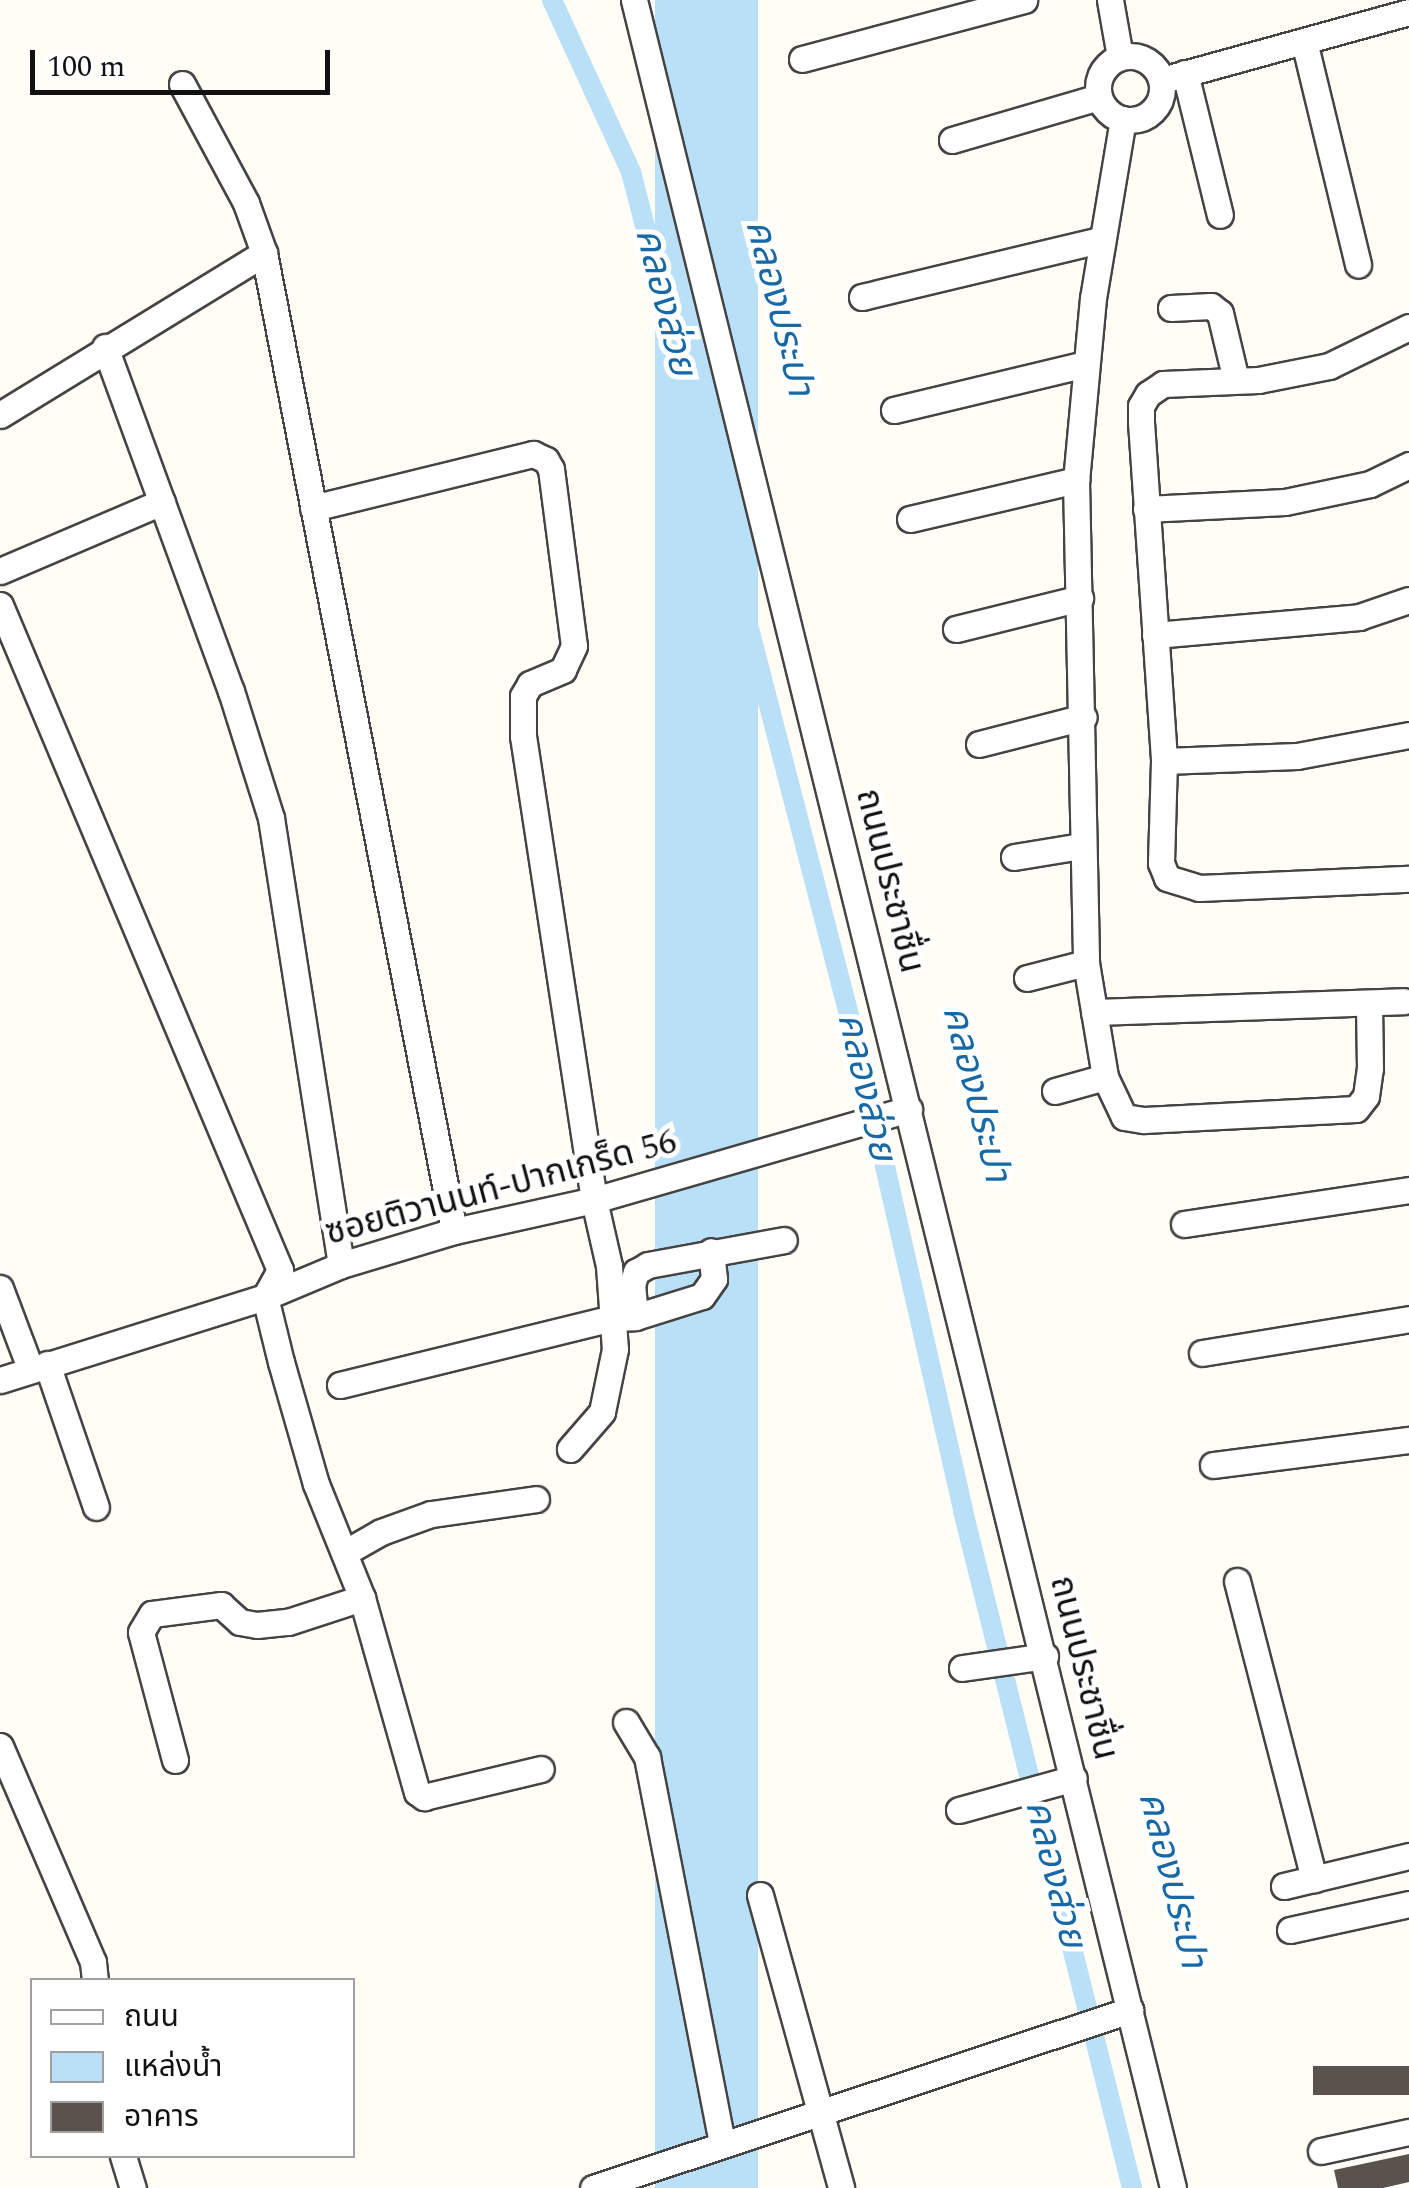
<!DOCTYPE html>
<meta charset="utf-8">
<style>
body{margin:0}
#map{position:relative;width:1409px;height:2188px;overflow:hidden;background:#fffdf5;font-family:Spectral,"Noto Sans Thai",serif}
div>[style]{position:absolute}
[style*='--x']{left:calc(var(--x)*1px);top:calc(var(--y)*1px);width:calc(var(--w)*1px);rotate:calc(var(--a)*1deg)}
.water>*{inset:0;background:#b9e0f7;transform-origin:0 0}
.canal>*{height:20px;margin:-10px;padding:0 10px;transform-origin:10px;border-radius:10px;background:#b9e0f7}
.building>*{inset:0;background:#5a524d;transform-origin:0 0}
.roads{filter:drop-shadow(2px 0 #444) drop-shadow(-2px 0 #444) drop-shadow(0 2px #444) drop-shadow(0 -2px #444)}
.minor>*{height:25px;margin:-12.5px;padding:0 12.5px;transform-origin:12.5px;border-radius:12.5px;background:#fff}
.minor>.ring{margin:-12.5px;padding:0;box-sizing:content-box;background:none;border:25px solid #fff;border-radius:50%}
span{translate:-50% -50%;white-space:nowrap;text-align:center;line-height:1.15;-webkit-text-stroke:10px #fff;paint-order:stroke}
.street-label{font-size:35px;color:#111}
.water-label{font-size:38px;color:#1768a6;font-style:italic}
.legend{position:absolute;left:30px;top:1978px;width:325px;height:180px;box-sizing:border-box;background:#fff;border:2px solid #a0a0a0;margin:0;padding:12px 18px;list-style:none;font-size:30px;color:#111}
.legend li{display:flex;align-items:center;gap:20px;height:50px}
.legend b{width:50px;border:2px solid #a0a0a0}
.scale{position:absolute;left:30px;top:50px;width:300px;height:45px;box-sizing:border-box;border:5px solid #111;border-top:0;padding-left:12px;font-size:30px;line-height:35px;white-space:nowrap;color:#111;-webkit-text-stroke:8px #fff;paint-order:stroke}
</style>
<div id="map">
<div class="water">
<div style="left:655px;top:0;width:103px;height:2255px"></div>
</div>
<div class="canal">
<div style="--x:552;--y:0;--w:189;--a:65.3"></div>
<div style="--x:631;--y:172;--w:922;--a:75.5"></div>
<div style="--x:862;--y:1065;--w:457;--a:77.2"></div>
<div style="--x:963;--y:1511;--w:698;--a:75.98"></div>
</div>
<div class="building">
<div style="left:1409px;top:2066px;width:29px;height:96px;rotate:90deg"></div>
<div style="clip-path:polygon(1409px 2154px,1409px 2182px,1383px 2188px,1338px 2188px,1334px 2170px)"></div>
</div>
<div class="roads">
<div class="minor">
<div style="--x:634;--y:0;--w:2253;--a:76.16"></div>
<div style="--x:1110;--y:0;--w:58;--a:80"></div>
<div style="--x:1304;--y:41;--w:230;--a:76.4"></div>
<div class="ring" style="left:1098px;top:56px;width:39px;height:39px"></div>
<div style="--x:802;--y:59;--w:230;--a:-14.9"></div>
<div style="--x:1185;--y:73;--w:146;--a:76.2"></div>
<div style="--x:1162;--y:80;--w:256;--a:-15.4"></div>
<div style="--x:182;--y:84;--w:135;--a:61.7"></div>
<div style="--x:246;--y:203;--w:53;--a:70.2"></div>
<div style="--x:264;--y:253;--w:996;--a:79.01"></div>
<div style="--x:1123;--y:119;--w:181;--a:99.5"></div>
<div style="--x:1093;--y:298;--w:183;--a:95.3"></div>
<div style="--x:1076;--y:480;--w:483;--a:88.8"></div>
<div style="--x:1086;--y:963;--w:116;--a:80.5"></div>
<div style="--x:1105;--y:1077;--w:44;--a:64.6"></div>
<div style="--x:1124;--y:1117;--w:20;--a:9"></div>
<div style="--x:1144;--y:1120;--w:212;--a:-3"></div>
<div style="--x:1356;--y:1109;--w:16;--a:-52"></div>
<div style="--x:1366;--y:1096;--w:28;--a:-82"></div>
<div style="--x:1370;--y:1068;--w:64;--a:-90.9"></div>
<div style="--x:952;--y:140;--w:153;--a:-16.3"></div>
<div style="--x:862;--y:297;--w:245;--a:-13.5"></div>
<div style="--x:1171;--y:308;--w:40;--a:-2.9"></div>
<div style="--x:1211;--y:306;--w:11;--a:38"></div>
<div style="--x:1220;--y:313;--w:69;--a:76.6"></div>
<div style="--x:1409;--y:327;--w:89;--a:154"></div>
<div style="--x:1329;--y:366;--w:72;--a:168.8"></div>
<div style="--x:1258;--y:380;--w:95;--a:177.6"></div>
<div style="--x:1163;--y:384;--w:18;--a:146"></div>
<div style="--x:1148;--y:394;--w:14;--a:120"></div>
<div style="--x:1141;--y:406;--w:16;--a:90"></div>
<div style="--x:1141;--y:422;--w:340;--a:86.1"></div>
<div style="--x:1164;--y:761;--w:102;--a:91.7"></div>
<div style="--x:1161;--y:863;--w:16;--a:68"></div>
<div style="--x:1167;--y:878;--w:34;--a:17"></div>
<div style="--x:1199;--y:888;--w:210;--a:-2.5"></div>
<div style="--x:105;--y:347;--w:366;--a:69.9"></div>
<div style="--x:231;--y:691;--w:133;--a:72.5"></div>
<div style="--x:271;--y:818;--w:452;--a:81.1"></div>
<div style="--x:894;--y:410;--w:197;--a:-13.5"></div>
<div style="--x:0;--y:415;--w:310;--a:-31.5"></div>
<div style="--x:313;--y:508;--w:227;--a:-13.8"></div>
<div style="--x:533;--y:454;--w:14;--a:25"></div>
<div style="--x:546;--y:460;--w:10;--a:61"></div>
<div style="--x:551;--y:469;--w:178;--a:82.6"></div>
<div style="--x:574;--y:646;--w:26;--a:115"></div>
<div style="--x:563;--y:670;--w:36;--a:157"></div>
<div style="--x:530;--y:684;--w:14;--a:120"></div>
<div style="--x:523;--y:696;--w:40;--a:90"></div>
<div style="--x:523;--y:736;--w:469;--a:81.3"></div>
<div style="--x:594;--y:1200;--w:68;--a:77.2"></div>
<div style="--x:609;--y:1266;--w:83;--a:85.9"></div>
<div style="--x:615;--y:1349;--w:64;--a:101.7"></div>
<div style="--x:602;--y:1412;--w:49;--a:130.9"></div>
<div style="--x:1146;--y:509;--w:139;--a:-2.9"></div>
<div style="--x:1285;--y:502;--w:87;--a:-12"></div>
<div style="--x:1370;--y:484;--w:43;--a:-26"></div>
<div style="--x:910;--y:519;--w:171;--a:-13.2"></div>
<div style="--x:0;--y:571;--w:176;--a:-23.1"></div>
<div style="--x:0;--y:605;--w:722;--a:67.17"></div>
<div style="--x:280;--y:1270;--w:31;--a:119"></div>
<div style="--x:265;--y:1297;--w:67;--a:76.2"></div>
<div style="--x:281;--y:1362;--w:127;--a:74"></div>
<div style="--x:316;--y:1484;--w:123;--a:68"></div>
<div style="--x:362;--y:1598;--w:202;--a:74.2"></div>
<div style="--x:417;--y:1792;--w:9;--a:36"></div>
<div style="--x:424;--y:1797;--w:120;--a:-13.5"></div>
<div style="--x:956;--y:629;--w:128;--a:-14"></div>
<div style="--x:1155;--y:635;--w:205;--a:-5"></div>
<div style="--x:1359;--y:617;--w:53;--a:-18.8"></div>
<div style="--x:979;--y:744;--w:108;--a:-14.4"></div>
<div style="--x:1164;--y:761;--w:133;--a:-2.2"></div>
<div style="--x:1297;--y:756;--w:114;--a:-10.6"></div>
<div style="--x:1014;--y:857;--w:68;--a:-9.3"></div>
<div style="--x:1027;--y:978;--w:61;--a:-14.3"></div>
<div style="--x:1094;--y:1012;--w:310;--a:-2"></div>
<div style="--x:1055;--y:1091;--w:52;--a:-15.6"></div>
<div style="--x:1184;--y:1224;--w:228;--a:-8.6"></div>
<div style="--x:0;--y:1288;--w:85;--a:69.4"></div>
<div style="--x:635;--y:1317;--w:32;--a:-95"></div>
<div style="--x:632;--y:1285;--w:14;--a:-73"></div>
<div style="--x:636;--y:1272;--w:14;--a:-30"></div>
<div style="--x:648;--y:1265;--w:138;--a:-10.4"></div>
<div style="--x:1202;--y:1353;--w:210;--a:-9.3"></div>
<div style="--x:47;--y:1364;--w:151;--a:71.1"></div>
<div style="--x:0;--y:1380;--w:278;--a:-17.4"></div>
<div style="--x:265;--y:1297;--w:82;--a:-22.8"></div>
<div style="--x:341;--y:1265;--w:118;--a:-16.7"></div>
<div style="--x:454;--y:1231;--w:143;--a:-12.5"></div>
<div style="--x:594;--y:1200;--w:328;--a:-16.1"></div>
<div style="--x:340;--y:1385;--w:280;--a:-13.8"></div>
<div style="--x:612;--y:1318;--w:23;--a:-2"></div>
<div style="--x:635;--y:1317;--w:70;--a:-17.4"></div>
<div style="--x:702;--y:1296;--w:21;--a:-55"></div>
<div style="--x:714;--y:1279;--w:28;--a:-96"></div>
<div style="--x:1213;--y:1465;--w:198;--a:-7.3"></div>
<div style="--x:346;--y:1552;--w:40;--a:-29.7"></div>
<div style="--x:381;--y:1532;--w:53;--a:-19.8"></div>
<div style="--x:431;--y:1514;--w:106;--a:-8.1"></div>
<div style="--x:1237;--y:1581;--w:308;--a:75.5"></div>
<div style="--x:962;--y:1668;--w:84;--a:-8.2"></div>
<div style="--x:626;--y:1722;--w:41;--a:59"></div>
<div style="--x:647;--y:1757;--w:394;--a:79"></div>
<div style="--x:0;--y:1746;--w:235;--a:66.7"></div>
<div style="--x:93;--y:1962;--w:18;--a:84"></div>
<div style="--x:175;--y:1760;--w:132;--a:-104.9"></div>
<div style="--x:141;--y:1632;--w:21;--a:-59"></div>
<div style="--x:152;--y:1614;--w:70;--a:-7.4"></div>
<div style="--x:221;--y:1605;--w:25;--a:42"></div>
<div style="--x:240;--y:1622;--w:17;--a:10"></div>
<div style="--x:257;--y:1625;--w:31;--a:-6"></div>
<div style="--x:288;--y:1622;--w:78;--a:-18"></div>
<div style="--x:959;--y:1810;--w:119;--a:-15.5"></div>
<div style="--x:1284;--y:1886;--w:129;--a:-13.5"></div>
<div style="--x:760;--y:1895;--w:304;--a:74.5"></div>
<div style="--x:1290;--y:1930;--w:122;--a:-12.3"></div>
<div style="--x:1321;--y:2151;--w:90;--a:-12.2"></div>
<div style="--x:123;--y:2156;--w:34;--a:73"></div>
<div style="--x:593;--y:2188;--w:566;--a:-18.34"></div>
</div>
</div>
<div class="street-label">
<span style="left:889px;top:881px;rotate:76deg">ถนนประชาชื่น</span>
<span style="left:501px;top:1188px;rotate:-15deg">ซอยติวานนท์-ปากเกร็ด 56</span>
<span style="left:1083px;top:1668px;rotate:76deg">ถนนประชาชื่น</span>
</div>
<div class="water-label">
<span style="left:664px;top:302px;rotate:76deg">คลองส่วย</span>
<span style="left:778px;top:308px;rotate:76deg">คลองประปา</span>
<span style="left:865px;top:1087px;rotate:77deg">คลองส่วย</span>
<span style="left:975px;top:1094px;rotate:76deg">คลองประปา</span>
<span style="left:1054px;top:1874px;rotate:76deg">คลองส่วย</span>
<span style="left:1171px;top:1880px;rotate:76deg">คลองประปา</span>
</div>
<ul class="legend">
<li><b style="height:12px;background:#fff"></b>ถนน</li>
<li><b style="height:28px;background:#b9e0f7"></b>แหล่งน้ำ</li>
<li><b style="height:28px;background:#5a524d"></b>อาคาร</li>
</ul>
<div class="scale">100 m</div>
</div>
